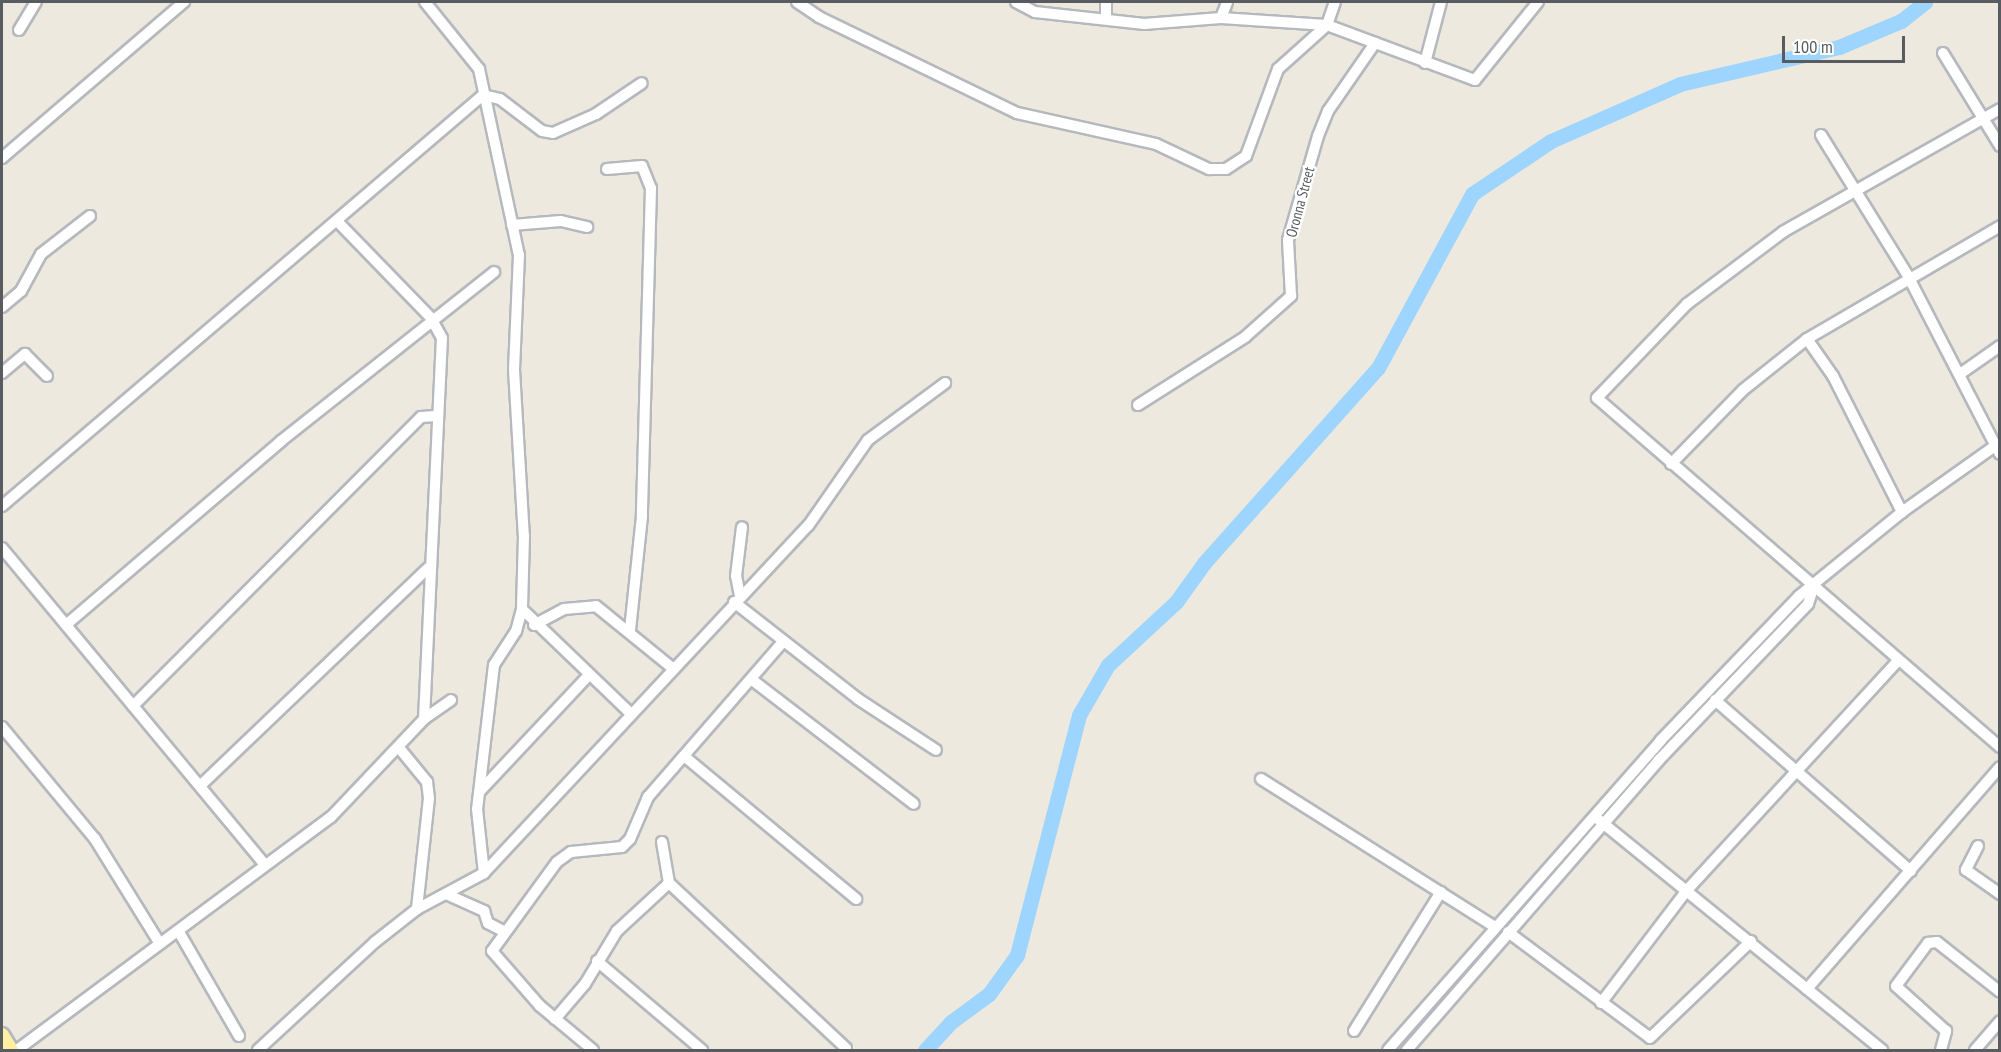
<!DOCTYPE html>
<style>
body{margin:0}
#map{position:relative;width:2001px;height:1052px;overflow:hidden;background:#ede9df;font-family:"PT Sans Narrow",sans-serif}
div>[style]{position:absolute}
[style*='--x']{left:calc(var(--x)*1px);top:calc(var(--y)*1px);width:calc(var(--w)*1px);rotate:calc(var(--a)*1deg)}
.river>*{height:15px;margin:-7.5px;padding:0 7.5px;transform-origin:7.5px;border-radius:7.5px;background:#9dd5ff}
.roads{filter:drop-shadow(2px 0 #b5b8bd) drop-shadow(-2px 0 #b5b8bd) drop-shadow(0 2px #b5b8bd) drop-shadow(0 -2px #b5b8bd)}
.minor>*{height:10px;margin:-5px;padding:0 5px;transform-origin:5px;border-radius:5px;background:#fff}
.major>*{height:14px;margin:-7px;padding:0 7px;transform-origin:7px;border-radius:7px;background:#ffefa2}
span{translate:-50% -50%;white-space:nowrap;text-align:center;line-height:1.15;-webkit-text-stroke:4.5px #fff;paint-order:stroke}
.street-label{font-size:15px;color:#585c61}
.frame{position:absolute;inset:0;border:3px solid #585c61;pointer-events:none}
.scale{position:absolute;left:1782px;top:36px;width:123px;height:27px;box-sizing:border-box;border:3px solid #585c61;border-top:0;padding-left:8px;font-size:18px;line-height:21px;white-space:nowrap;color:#585c61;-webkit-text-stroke:4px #fff;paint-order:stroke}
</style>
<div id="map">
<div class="river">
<div style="--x:925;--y:1050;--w:38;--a:-47"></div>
<div style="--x:951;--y:1022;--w:47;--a:-36.4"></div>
<div style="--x:989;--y:994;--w:48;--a:-54.3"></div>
<div style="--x:1017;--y:955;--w:248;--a:-75.5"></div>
<div style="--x:1079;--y:715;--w:58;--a:-59.9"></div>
<div style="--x:1108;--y:665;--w:93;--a:-42.8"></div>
<div style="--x:1176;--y:602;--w:48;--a:-54.3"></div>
<div style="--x:1204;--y:563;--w:261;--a:-48.3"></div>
<div style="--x:1378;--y:368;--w:198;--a:-61.6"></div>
<div style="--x:1472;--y:194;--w:95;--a:-33.9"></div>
<div style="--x:1551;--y:141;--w:141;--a:-23.8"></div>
<div style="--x:1680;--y:84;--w:163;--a:-13.1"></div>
<div style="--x:1839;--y:47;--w:67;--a:-22.8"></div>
<div style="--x:1901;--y:21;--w:31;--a:-38"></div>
</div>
<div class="roads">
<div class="minor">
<div style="--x:425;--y:2;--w:86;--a:51.1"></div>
<div style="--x:479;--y:69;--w:190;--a:77.9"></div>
<div style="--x:519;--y:255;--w:115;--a:92.5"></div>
<div style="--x:514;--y:370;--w:166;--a:86.6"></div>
<div style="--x:524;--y:536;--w:73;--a:91.6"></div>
<div style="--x:522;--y:609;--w:23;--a:105"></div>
<div style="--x:516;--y:631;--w:40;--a:122.9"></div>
<div style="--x:494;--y:665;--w:145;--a:96.7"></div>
<div style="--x:477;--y:809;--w:64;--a:83.8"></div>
<div style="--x:797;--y:2;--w:27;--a:34"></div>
<div style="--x:819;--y:17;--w:220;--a:25.9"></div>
<div style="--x:1017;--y:113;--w:142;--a:12.6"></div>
<div style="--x:1156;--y:144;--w:59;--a:25.3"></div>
<div style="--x:1209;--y:169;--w:17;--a:0"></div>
<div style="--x:1226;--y:169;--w:24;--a:-33"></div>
<div style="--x:1246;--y:156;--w:93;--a:-69.8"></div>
<div style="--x:1278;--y:69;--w:66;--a:-41.9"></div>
<div style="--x:1327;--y:25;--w:24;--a:-71"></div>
<div style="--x:1016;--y:2;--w:21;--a:28"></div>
<div style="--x:1035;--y:12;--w:110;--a:6.3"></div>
<div style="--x:1144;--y:24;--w:77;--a:-4.5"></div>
<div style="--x:1221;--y:18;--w:106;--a:3.8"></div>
<div style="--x:1327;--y:25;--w:158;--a:20.4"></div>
<div style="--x:1475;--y:80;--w:100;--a:-51.1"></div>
<div style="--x:1221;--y:18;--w:17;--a:-69"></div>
<div style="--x:1106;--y:19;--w:17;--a:-90"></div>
<div style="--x:19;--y:30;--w:33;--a:-59"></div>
<div style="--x:1943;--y:53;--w:109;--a:58.5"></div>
<div style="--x:1425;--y:63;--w:63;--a:-75.3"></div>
<div style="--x:2000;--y:109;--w:249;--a:150.5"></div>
<div style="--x:1783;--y:232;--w:120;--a:143.1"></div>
<div style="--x:1687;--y:304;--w:130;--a:133.8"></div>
<div style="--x:1597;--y:398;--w:533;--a:40.89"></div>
<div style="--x:1821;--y:135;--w:166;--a:58.3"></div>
<div style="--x:1908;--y:276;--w:200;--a:62.7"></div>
<div style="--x:2;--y:158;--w:240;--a:-40.6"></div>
<div style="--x:607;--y:169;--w:35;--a:-5"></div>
<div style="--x:642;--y:166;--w:24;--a:68"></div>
<div style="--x:651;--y:188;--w:328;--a:91.6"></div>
<div style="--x:642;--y:516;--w:115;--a:96"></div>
<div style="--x:512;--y:225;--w:49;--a:-4.7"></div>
<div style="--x:561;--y:221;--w:27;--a:13"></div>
<div style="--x:2;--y:307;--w:25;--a:-40"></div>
<div style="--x:21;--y:291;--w:42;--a:-61.6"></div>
<div style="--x:41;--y:254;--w:62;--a:-37.8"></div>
<div style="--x:1807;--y:339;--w:45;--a:54.9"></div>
<div style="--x:1833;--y:376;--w:153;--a:63.1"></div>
<div style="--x:2;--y:373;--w:30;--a:-40"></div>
<div style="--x:25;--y:354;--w:31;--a:45"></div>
<div style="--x:1960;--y:374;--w:49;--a:-35"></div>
<div style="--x:1138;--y:405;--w:127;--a:-32.4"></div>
<div style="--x:1245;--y:337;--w:62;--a:-41.7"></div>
<div style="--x:1291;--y:296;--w:56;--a:-93.1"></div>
<div style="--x:1288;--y:240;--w:108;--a:-73.9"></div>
<div style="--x:1318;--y:136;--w:27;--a:-68"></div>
<div style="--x:1328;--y:111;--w:83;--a:-55.3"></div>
<div style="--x:1671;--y:464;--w:103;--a:-45.8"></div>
<div style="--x:1743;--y:390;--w:82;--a:-38.6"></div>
<div style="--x:1807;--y:339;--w:224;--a:-30.3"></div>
<div style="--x:2;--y:506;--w:633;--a:-40.51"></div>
<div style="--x:483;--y:95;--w:17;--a:13"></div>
<div style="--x:500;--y:99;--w:53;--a:37.3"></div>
<div style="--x:542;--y:131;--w:11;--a:10"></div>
<div style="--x:553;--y:133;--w:47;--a:-23.8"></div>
<div style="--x:596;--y:114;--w:55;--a:-34"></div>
<div style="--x:2;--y:548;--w:410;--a:50.3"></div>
<div style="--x:740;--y:596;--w:20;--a:-101"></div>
<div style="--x:736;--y:576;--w:49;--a:-83"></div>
<div style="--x:734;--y:602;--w:157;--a:38"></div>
<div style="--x:858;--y:699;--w:93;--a:33.2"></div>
<div style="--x:522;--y:609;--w:151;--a:43.9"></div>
<div style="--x:67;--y:624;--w:282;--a:-40.5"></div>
<div style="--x:281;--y:441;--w:272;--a:-38.4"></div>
<div style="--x:534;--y:625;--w:34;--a:-28"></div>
<div style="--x:564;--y:609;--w:32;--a:-5"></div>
<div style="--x:596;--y:606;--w:97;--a:39.1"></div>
<div style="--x:751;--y:679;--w:205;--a:37.5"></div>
<div style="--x:1715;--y:700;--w:260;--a:41.1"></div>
<div style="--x:133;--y:706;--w:408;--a:-45.1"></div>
<div style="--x:421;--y:417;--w:15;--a:-4"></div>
<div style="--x:424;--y:719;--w:33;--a:-35"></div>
<div style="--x:2;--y:727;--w:146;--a:50.3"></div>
<div style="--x:95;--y:839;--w:123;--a:58.2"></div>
<div style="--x:400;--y:749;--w:43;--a:50.7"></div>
<div style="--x:427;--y:782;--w:16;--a:83"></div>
<div style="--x:429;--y:798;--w:112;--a:96.2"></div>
<div style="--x:684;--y:756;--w:224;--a:39.7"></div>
<div style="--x:1261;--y:779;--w:277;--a:32.3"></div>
<div style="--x:200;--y:786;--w:315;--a:-43.7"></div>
<div style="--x:480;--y:791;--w:158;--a:-46.8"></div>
<div style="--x:1599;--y:820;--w:365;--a:39.1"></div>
<div style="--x:662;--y:842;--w:42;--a:80.3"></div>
<div style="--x:669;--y:883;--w:242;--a:43"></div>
<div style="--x:1978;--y:846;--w:27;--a:117"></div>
<div style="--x:1966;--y:870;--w:42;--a:35.2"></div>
<div style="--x:446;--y:894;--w:42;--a:24.1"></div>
<div style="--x:484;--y:911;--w:13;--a:72"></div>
<div style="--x:488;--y:923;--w:17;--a:28"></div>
<div style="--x:179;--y:932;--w:120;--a:60"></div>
<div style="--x:1508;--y:932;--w:177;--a:36.7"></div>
<div style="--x:1650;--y:1038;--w:140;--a:-43.8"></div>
<div style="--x:597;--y:961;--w:138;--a:40.3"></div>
<div style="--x:1807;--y:989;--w:294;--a:-49"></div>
<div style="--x:1601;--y:1003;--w:143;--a:-52.7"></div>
<div style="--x:1688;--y:889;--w:309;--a:-47.4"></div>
<div style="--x:555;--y:1019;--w:46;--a:-49.4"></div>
<div style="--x:585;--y:984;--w:62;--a:-58.9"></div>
<div style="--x:617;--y:931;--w:71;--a:-42.7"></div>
<div style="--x:1354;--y:1031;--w:164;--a:-58"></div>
<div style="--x:17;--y:1050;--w:391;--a:-36.6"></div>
<div style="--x:331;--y:817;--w:135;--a:-46.5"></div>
<div style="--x:424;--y:719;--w:381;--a:-87.3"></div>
<div style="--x:442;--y:338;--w:23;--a:-119"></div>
<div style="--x:431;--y:318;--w:132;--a:-134.1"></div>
<div style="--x:258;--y:1050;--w:159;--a:-42.7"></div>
<div style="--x:375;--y:942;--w:53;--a:-38.2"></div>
<div style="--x:417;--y:909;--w:76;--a:-28.2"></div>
<div style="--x:484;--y:873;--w:475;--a:-47"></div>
<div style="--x:808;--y:526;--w:105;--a:-55.1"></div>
<div style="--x:868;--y:440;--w:96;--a:-36.5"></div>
<div style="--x:593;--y:1050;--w:69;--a:-140.3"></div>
<div style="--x:540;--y:1006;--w:73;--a:-131.1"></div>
<div style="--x:492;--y:951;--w:110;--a:-53.9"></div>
<div style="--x:557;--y:862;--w:17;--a:-36"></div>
<div style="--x:571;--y:852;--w:51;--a:-5.6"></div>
<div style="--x:622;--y:847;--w:11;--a:-45"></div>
<div style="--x:630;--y:839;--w:46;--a:-66.8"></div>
<div style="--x:648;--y:797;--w:204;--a:-49"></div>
<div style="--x:1388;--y:1050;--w:412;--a:-48.6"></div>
<div style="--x:1660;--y:741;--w:201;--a:-46.2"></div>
<div style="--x:1799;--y:596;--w:133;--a:-39.2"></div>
<div style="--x:1902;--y:512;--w:114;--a:-35.4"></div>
<div style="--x:1407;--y:1050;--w:383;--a:-49"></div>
<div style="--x:1658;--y:761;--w:217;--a:-46.3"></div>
<div style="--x:1808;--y:604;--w:16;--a:-72"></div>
<div style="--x:1941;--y:1050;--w:20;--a:-75"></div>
<div style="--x:1946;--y:1031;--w:67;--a:-138"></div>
<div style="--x:1896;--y:986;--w:54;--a:-53.3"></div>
<div style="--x:1928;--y:943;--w:9;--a:-6"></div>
<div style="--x:1937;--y:942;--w:80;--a:38.4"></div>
<div style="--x:1975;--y:1050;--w:38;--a:-49"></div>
</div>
<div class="major">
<div style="--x:2;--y:1035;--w:17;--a:59"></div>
</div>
</div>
<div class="street-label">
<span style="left:1300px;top:202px;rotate:-75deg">Oronna Street</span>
</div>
<div class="frame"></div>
<div class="scale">100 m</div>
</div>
